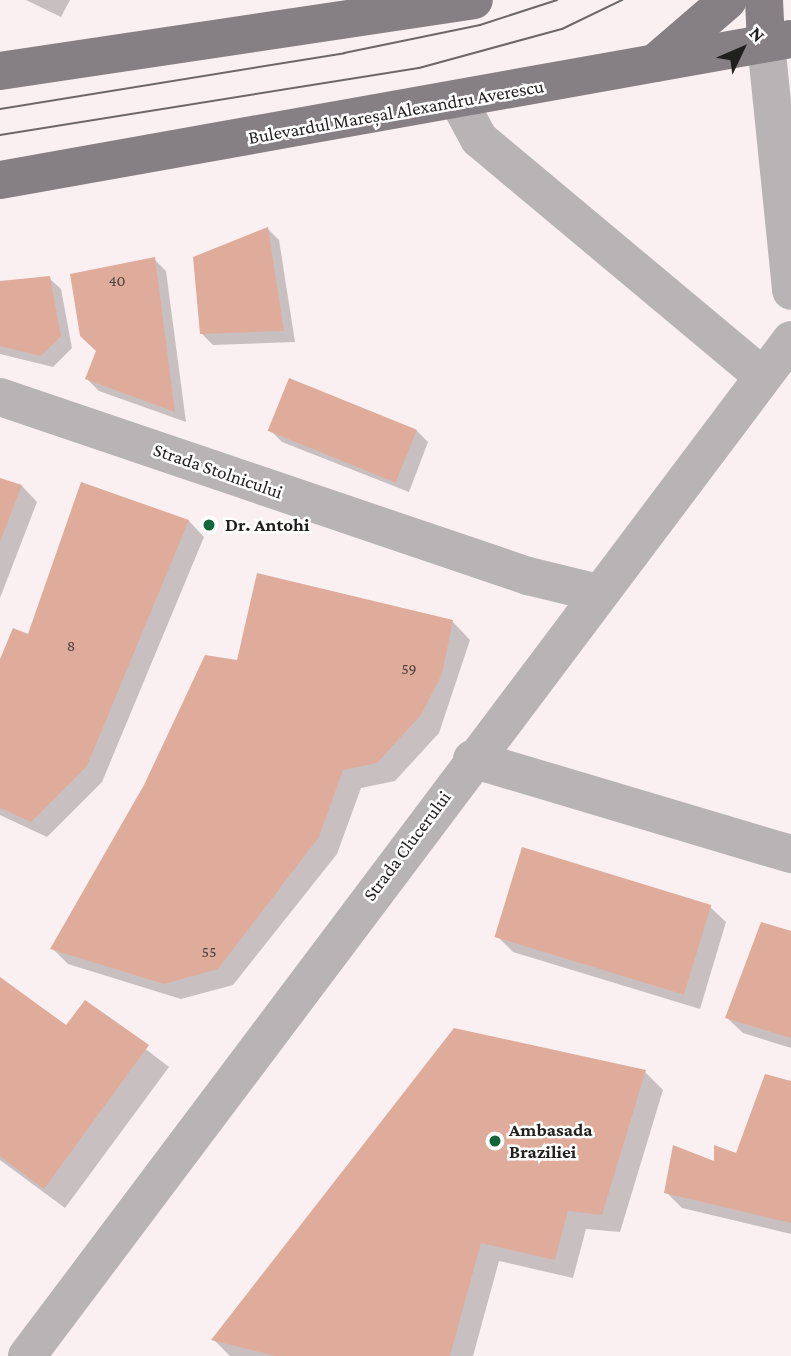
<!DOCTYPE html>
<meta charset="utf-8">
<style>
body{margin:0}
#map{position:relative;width:791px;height:1356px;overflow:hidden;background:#fbf0f1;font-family:"Crimson Pro",serif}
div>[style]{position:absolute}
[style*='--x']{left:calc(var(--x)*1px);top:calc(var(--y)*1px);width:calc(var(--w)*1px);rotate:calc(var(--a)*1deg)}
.shadow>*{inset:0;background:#0003}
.building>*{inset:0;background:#dfac9c;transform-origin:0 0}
.minor>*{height:38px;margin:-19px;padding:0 19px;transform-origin:19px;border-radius:19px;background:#b8b4b6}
.major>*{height:38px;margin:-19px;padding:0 19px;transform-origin:19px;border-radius:19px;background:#867f83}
.tram>*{height:2px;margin:-1px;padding:0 1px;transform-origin:1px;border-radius:1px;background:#6d6768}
.dots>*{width:19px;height:19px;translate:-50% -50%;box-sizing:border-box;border:4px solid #fff;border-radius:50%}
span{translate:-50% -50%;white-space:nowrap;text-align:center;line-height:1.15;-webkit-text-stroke:5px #fff;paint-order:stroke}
.number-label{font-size:16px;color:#51423e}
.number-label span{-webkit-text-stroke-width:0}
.street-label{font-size:19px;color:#221f1f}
.poi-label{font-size:19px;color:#221f1f;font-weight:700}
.left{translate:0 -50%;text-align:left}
.north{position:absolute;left:707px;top:14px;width:70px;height:70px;-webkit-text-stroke:5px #fff;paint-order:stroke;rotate:46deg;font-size:19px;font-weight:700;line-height:28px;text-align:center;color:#221f1f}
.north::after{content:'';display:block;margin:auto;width:24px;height:32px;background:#221f1f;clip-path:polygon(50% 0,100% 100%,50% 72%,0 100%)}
</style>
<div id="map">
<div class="shadow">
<div style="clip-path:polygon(26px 0,70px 0,61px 17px)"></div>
<div style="clip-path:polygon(268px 229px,279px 240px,295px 342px,213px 345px,201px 333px)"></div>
<div style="clip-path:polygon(154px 259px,166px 271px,186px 422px,99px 391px,87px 379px)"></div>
<div style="clip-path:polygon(49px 278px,61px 289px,72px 348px,53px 367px,0 354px,0 283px)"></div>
<div style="clip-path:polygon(270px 430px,416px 430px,428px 442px,409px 492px,282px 442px)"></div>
<div style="clip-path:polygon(0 480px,22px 486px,37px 502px,0 598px)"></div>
<div style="clip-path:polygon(82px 484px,189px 521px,204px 537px,102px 782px,47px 837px,0 815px,0 663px,29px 636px)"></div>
<div style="clip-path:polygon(452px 621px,470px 640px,439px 733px,395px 781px,361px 788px,337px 854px,233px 985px,181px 999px,68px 964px,53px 949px,239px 662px)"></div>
<div style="clip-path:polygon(710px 907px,726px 922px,700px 1009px,513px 952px,497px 936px)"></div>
<div style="clip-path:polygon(791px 933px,791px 1048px,743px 1033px,727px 1018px)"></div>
<div style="clip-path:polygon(0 979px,66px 1027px,86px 1003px,169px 1067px,65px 1208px,0 1160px)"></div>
<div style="clip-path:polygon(645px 1072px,663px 1090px,620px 1232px,586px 1229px,573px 1278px,499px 1261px,473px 1356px,230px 1356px,214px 1340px)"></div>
<div style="clip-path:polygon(791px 1083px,791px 1234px,682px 1208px,666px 1192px,737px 1155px)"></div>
</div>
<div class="building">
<div style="clip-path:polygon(268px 227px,284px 331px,200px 334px,193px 257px)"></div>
<div style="clip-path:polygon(155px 257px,175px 412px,85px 379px,96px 351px,80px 336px,70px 274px)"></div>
<div style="clip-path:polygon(50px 276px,61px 336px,41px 356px,0 346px,0 281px)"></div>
<div style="left:289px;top:378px;width:138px;height:57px;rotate:22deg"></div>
<div style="clip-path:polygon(0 478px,22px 485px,0 542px)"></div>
<div style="clip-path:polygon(81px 482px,189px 520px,87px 766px,31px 822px,0 808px,0 659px,13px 628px,28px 634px)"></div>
<div style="clip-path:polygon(257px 573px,453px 620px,442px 674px,421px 715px,377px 763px,343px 770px,319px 837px,218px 969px,164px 984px,50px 949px,144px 785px,205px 655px,237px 660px)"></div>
<div style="left:522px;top:847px;width:198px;height:94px;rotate:17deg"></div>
<div style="clip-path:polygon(761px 922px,791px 931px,791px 1038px,725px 1018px)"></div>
<div style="clip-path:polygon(0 977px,66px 1025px,85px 1000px,149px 1045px,44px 1189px,0 1156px)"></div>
<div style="clip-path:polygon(454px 1028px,646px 1070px,602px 1215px,568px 1211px,555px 1260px,481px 1243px,450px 1356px,275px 1356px,211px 1340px)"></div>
<div style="clip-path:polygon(765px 1074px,791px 1081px,791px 1223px,664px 1193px,673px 1145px,714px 1161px,714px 1145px,736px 1153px)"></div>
</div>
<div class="minor">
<div style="--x:766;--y:43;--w:249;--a:84.2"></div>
<div style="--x:459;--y:102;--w:42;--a:61.6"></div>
<div style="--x:479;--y:139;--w:369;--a:39.9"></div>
<div style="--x:0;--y:397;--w:558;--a:18.73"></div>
<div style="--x:528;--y:576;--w:72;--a:13.7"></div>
<div style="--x:472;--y:759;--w:333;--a:16.6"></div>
<div style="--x:27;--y:1356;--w:1271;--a:-53.06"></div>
</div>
<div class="major">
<div style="--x:764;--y:0;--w:43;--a:87.3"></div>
<div style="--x:655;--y:63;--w:96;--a:-40.8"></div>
<div style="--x:0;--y:71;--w:479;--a:-8.5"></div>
<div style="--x:0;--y:180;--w:803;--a:-10.11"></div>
</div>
<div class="tram">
<div style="--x:0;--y:109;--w:349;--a:-9.2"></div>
<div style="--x:344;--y:53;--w:139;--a:-11.6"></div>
<div style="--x:480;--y:25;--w:81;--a:-18"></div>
<div style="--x:0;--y:135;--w:424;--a:-9.1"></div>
<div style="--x:419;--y:68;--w:148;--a:-15.3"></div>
<div style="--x:562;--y:29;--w:67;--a:-25.8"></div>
</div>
<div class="dots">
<div style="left:209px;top:525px;background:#116739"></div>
<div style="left:495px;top:1141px;background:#116739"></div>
</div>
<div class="number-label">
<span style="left:117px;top:281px">40</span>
<span style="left:71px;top:646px">8</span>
<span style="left:409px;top:669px">59</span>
<span style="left:209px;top:952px">55</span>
</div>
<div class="street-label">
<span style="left:396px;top:112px;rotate:-10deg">Bulevardul Mareșal Alexandru Averescu</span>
<span style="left:218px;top:471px;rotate:19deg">Strada Stolnicului</span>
<span style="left:407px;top:846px;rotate:-53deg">Strada Clucerului</span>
</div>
<div class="poi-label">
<span class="left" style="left:225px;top:525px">Dr. Antohi</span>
<span class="left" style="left:509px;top:1141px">Ambasada<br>Braziliei</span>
</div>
<div class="north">N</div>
</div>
